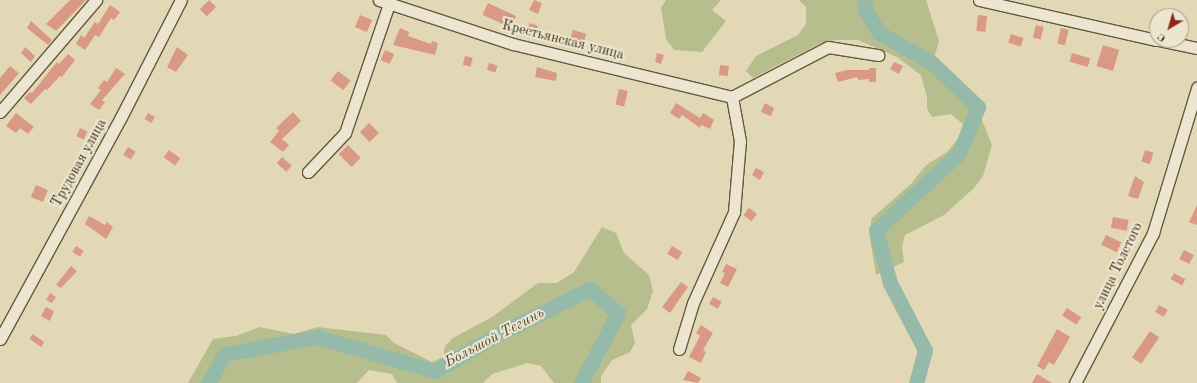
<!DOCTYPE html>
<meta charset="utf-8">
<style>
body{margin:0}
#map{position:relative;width:1197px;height:383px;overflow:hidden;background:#e2d8b6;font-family:"Old Standard TT",serif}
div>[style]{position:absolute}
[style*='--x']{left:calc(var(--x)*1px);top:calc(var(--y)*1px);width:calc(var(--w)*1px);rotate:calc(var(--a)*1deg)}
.green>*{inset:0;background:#b5be8c}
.river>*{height:15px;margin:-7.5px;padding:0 7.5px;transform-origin:7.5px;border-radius:7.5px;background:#95baaa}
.building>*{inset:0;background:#da9985;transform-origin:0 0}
.roads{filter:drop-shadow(1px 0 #68583c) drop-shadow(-1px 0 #68583c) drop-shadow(0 1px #68583c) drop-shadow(0 -1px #68583c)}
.minor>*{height:11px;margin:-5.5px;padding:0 5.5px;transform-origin:5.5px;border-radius:5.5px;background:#ece6d0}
span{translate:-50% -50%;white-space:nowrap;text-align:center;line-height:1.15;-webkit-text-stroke:4px #ece6d0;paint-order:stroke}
.street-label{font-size:14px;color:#3f2d14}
.water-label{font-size:15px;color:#504932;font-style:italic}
.north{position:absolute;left:1149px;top:8px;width:40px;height:40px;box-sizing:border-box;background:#ece6d0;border:1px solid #a79c85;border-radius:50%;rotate:218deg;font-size:11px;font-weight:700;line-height:16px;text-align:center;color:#3f2d14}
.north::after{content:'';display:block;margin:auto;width:14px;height:18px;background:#8f2418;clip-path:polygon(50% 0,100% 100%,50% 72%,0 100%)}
</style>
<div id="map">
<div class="green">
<div style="clip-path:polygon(666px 0,721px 0,712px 10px,726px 21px,702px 52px,674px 50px,666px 39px,661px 8px)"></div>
<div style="clip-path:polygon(799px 0,926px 0,939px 41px,935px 55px,951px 91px,982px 120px,992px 145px,983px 176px,974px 188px,944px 215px,905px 235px,902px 247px,904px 262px,876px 275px,870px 239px,871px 219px,911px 184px,926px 165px,947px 152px,958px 139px,963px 124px,951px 114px,932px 117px,927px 109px,927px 97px,921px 75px,897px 57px,858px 40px,835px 40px,821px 43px,753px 78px,746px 71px,756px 56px,798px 35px,806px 24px,806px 7px)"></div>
<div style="clip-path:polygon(602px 227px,616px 233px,624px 253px,649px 275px,653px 291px,647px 309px,631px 325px,635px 343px,630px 352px,612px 360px,601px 376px,601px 383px,554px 383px,541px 366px,528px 363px,492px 374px,483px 383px,397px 383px,392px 374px,369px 370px,357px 383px,188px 383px,213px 339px,236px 336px,259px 327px,294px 334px,318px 327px,386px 335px,394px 343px,432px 362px,443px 357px,445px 346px,453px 338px,492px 317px,538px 283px,557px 283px,574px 272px)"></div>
</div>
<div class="river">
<div style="--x:864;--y:0;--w:12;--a:81"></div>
<div style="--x:866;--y:12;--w:25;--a:58"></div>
<div style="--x:879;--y:33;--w:61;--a:29.5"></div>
<div style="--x:932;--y:63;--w:64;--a:43.7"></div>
<div style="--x:978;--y:107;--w:50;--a:112.4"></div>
<div style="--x:959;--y:153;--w:113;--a:137.1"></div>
<div style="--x:876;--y:230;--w:55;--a:75.2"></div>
<div style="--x:890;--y:283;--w:76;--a:62.4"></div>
<div style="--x:925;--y:350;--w:34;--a:105"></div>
<div style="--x:208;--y:383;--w:34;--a:-60"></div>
<div style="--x:225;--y:354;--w:94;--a:-10.5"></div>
<div style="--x:317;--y:337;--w:123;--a:16.1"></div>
<div style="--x:435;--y:371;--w:75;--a:-30.3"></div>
<div style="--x:500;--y:333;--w:100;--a:-26.1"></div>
<div style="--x:590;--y:289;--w:37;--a:41"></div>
<div style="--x:618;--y:313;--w:79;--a:117.9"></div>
</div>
<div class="building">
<div style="clip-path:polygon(70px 0,86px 0,56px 31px,46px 24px)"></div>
<div style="left:209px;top:0;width:10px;height:13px;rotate:45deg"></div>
<div style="clip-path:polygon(534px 0,542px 3px,538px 14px,529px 10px)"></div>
<div style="left:488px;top:3px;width:31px;height:13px;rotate:25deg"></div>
<div style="clip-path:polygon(110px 5px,120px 12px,114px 20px,111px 18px,99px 37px,95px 35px,85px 50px,76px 44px,81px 35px,84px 38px,95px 22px,98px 24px)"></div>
<div style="left:360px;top:15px;width:13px;height:13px;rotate:23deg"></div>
<div style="left:978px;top:15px;width:9px;height:16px;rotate:6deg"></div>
<div style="clip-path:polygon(31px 21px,52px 40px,48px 45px,27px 28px)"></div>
<div style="clip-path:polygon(530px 23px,538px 26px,534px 34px,526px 30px)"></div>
<div style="left:1036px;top:25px;width:8px;height:13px;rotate:14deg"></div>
<div style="clip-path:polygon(400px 28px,409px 32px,408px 36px,431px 44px,432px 41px,438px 43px,435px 55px,393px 45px)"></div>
<div style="left:1061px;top:28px;width:8px;height:16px;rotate:14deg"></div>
<div style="left:573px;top:30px;width:14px;height:13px;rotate:17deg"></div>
<div style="left:1011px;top:34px;width:13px;height:9px;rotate:18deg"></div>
<div style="left:1103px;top:45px;width:17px;height:22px;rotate:17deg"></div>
<div style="clip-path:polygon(25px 47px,35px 56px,31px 62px,21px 53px)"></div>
<div style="clip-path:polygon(177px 47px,188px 55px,176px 72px,167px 67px)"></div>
<div style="left:385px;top:50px;width:10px;height:11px;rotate:24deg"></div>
<div style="clip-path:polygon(657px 53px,664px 55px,661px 64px,655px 62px)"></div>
<div style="left:1072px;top:53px;width:19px;height:9px;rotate:16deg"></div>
<div style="clip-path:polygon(68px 54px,75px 60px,62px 77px,60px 76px,47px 90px,45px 89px,31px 104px,24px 98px,30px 92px,32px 93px,57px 62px,59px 64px)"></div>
<div style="left:465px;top:56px;width:8px;height:9px;rotate:14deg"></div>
<div style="clip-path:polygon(894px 62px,903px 66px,899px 74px,890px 69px)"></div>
<div style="left:489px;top:63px;width:9px;height:7px;rotate:18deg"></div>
<div style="left:720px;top:65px;width:9px;height:10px;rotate:6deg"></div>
<div style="clip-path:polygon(10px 66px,19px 73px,0 95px,0 78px)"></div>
<div style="clip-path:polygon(537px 67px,557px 73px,556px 81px,535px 77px)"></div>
<div style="clip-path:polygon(116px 68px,125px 74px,102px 100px,105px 102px,99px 110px,90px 104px,101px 90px,98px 88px,104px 80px,107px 82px)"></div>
<div style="clip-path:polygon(869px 68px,876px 68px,876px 82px,869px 82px,869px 79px,858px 80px,857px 77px,838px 82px,835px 73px,847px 70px,869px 70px)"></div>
<div style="left:338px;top:71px;width:16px;height:12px;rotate:38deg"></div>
<div style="left:619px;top:89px;width:9px;height:16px;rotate:13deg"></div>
<div style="clip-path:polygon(676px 103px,700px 118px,703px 113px,714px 120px,710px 129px,701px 125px,700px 128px,682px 115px,679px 119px,670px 113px)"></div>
<div style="clip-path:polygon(765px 103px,774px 108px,771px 116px,761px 112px)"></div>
<div style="clip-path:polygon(293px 112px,301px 121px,282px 139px,289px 145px,283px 152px,270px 142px,279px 131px,276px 128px)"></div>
<div style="clip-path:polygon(16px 113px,34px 127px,28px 134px,20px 128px,16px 133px,6px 126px)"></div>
<div style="left:148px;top:113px;width:8px;height:7px;rotate:30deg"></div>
<div style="left:369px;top:123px;width:14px;height:13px;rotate:45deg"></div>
<div style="left:80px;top:128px;width:8px;height:9px;rotate:23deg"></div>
<div style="left:348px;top:145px;width:18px;height:13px;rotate:45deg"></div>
<div style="left:128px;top:147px;width:9px;height:9px;rotate:32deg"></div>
<div style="left:169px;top:150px;width:14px;height:9px;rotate:36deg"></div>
<div style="left:1145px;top:150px;width:9px;height:12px;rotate:18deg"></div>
<div style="left:282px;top:157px;width:13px;height:8px;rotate:42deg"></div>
<div style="clip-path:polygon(756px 168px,764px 172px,760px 180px,752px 175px)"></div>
<div style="clip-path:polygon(1135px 176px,1144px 182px,1138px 199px,1128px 196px)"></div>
<div style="left:36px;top:185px;width:13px;height:13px;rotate:23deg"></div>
<div style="clip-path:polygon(1197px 205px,1197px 225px,1189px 222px)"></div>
<div style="left:749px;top:208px;width:10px;height:9px;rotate:37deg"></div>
<div style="clip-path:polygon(89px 216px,105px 225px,107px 222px,113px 227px,106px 239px,85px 224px)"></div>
<div style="left:1113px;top:217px;width:16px;height:11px;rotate:11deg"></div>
<div style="left:1106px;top:235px;width:17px;height:11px;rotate:25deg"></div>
<div style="left:76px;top:246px;width:9px;height:7px;rotate:32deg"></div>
<div style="left:672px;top:246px;width:12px;height:9px;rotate:31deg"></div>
<div style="left:1184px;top:250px;width:11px;height:10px;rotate:27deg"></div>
<div style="clip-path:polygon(726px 264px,737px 269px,728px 287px,720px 283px,725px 273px,722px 272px)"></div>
<div style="clip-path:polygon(71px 266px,77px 271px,61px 288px,56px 285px)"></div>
<div style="left:1174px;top:273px;width:13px;height:7px;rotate:29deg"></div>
<div style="clip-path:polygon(681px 282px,688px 287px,670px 313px,662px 307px)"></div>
<div style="clip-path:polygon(50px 293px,56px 297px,52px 303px,46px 300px)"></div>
<div style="left:713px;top:297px;width:10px;height:8px;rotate:29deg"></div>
<div style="left:1159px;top:305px;width:10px;height:8px;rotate:29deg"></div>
<div style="clip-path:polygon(46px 307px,54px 311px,50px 321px,41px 316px)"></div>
<div style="left:1067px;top:308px;width:17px;height:9px;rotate:33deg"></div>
<div style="clip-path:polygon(701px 325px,713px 333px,703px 350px,706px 352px,701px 363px,689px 357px,700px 336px,696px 333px)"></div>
<div style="clip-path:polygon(1057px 329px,1070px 337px,1054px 365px,1049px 362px,1044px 370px,1037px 366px)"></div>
<div style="left:1150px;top:331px;width:11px;height:32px;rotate:34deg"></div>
<div style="left:33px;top:334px;width:14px;height:6px;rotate:36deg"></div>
<div style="clip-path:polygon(688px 371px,701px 378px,698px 383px,683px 380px)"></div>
<div style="clip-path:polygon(1037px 374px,1052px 383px,1032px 383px)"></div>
</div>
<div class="roads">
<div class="minor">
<div style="--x:379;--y:0;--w:141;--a:18.2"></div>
<div style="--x:513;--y:44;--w:225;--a:13.6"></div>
<div style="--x:732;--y:97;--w:108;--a:-27.5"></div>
<div style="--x:828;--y:47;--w:51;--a:9.1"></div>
<div style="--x:979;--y:0;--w:182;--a:12.7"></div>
<div style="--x:1159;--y:40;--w:39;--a:12"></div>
<div style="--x:0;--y:112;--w:148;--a:-49.4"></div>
<div style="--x:308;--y:172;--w:54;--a:-46.5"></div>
<div style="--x:345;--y:133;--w:136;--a:-71.2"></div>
<div style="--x:0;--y:339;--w:253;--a:-61.4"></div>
<div style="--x:121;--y:117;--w:131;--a:-62.9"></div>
<div style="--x:679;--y:349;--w:48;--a:-73.1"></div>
<div style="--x:693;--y:303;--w:100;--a:-65.7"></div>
<div style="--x:734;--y:212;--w:71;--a:-85.2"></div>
<div style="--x:740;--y:141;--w:45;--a:-100.3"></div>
<div style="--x:1075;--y:383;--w:169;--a:-62.5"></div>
<div style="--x:1153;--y:233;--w:152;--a:-73.1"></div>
</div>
</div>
<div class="street-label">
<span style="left:563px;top:40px;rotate:14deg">Крестьянская улица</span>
<span style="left:79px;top:163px;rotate:-61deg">Трудовая улица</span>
<span style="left:1118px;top:266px;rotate:-64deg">улица Толстого</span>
</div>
<div class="water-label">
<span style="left:495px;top:338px;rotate:-28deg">Большой Тегинь</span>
</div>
<div class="north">С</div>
</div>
